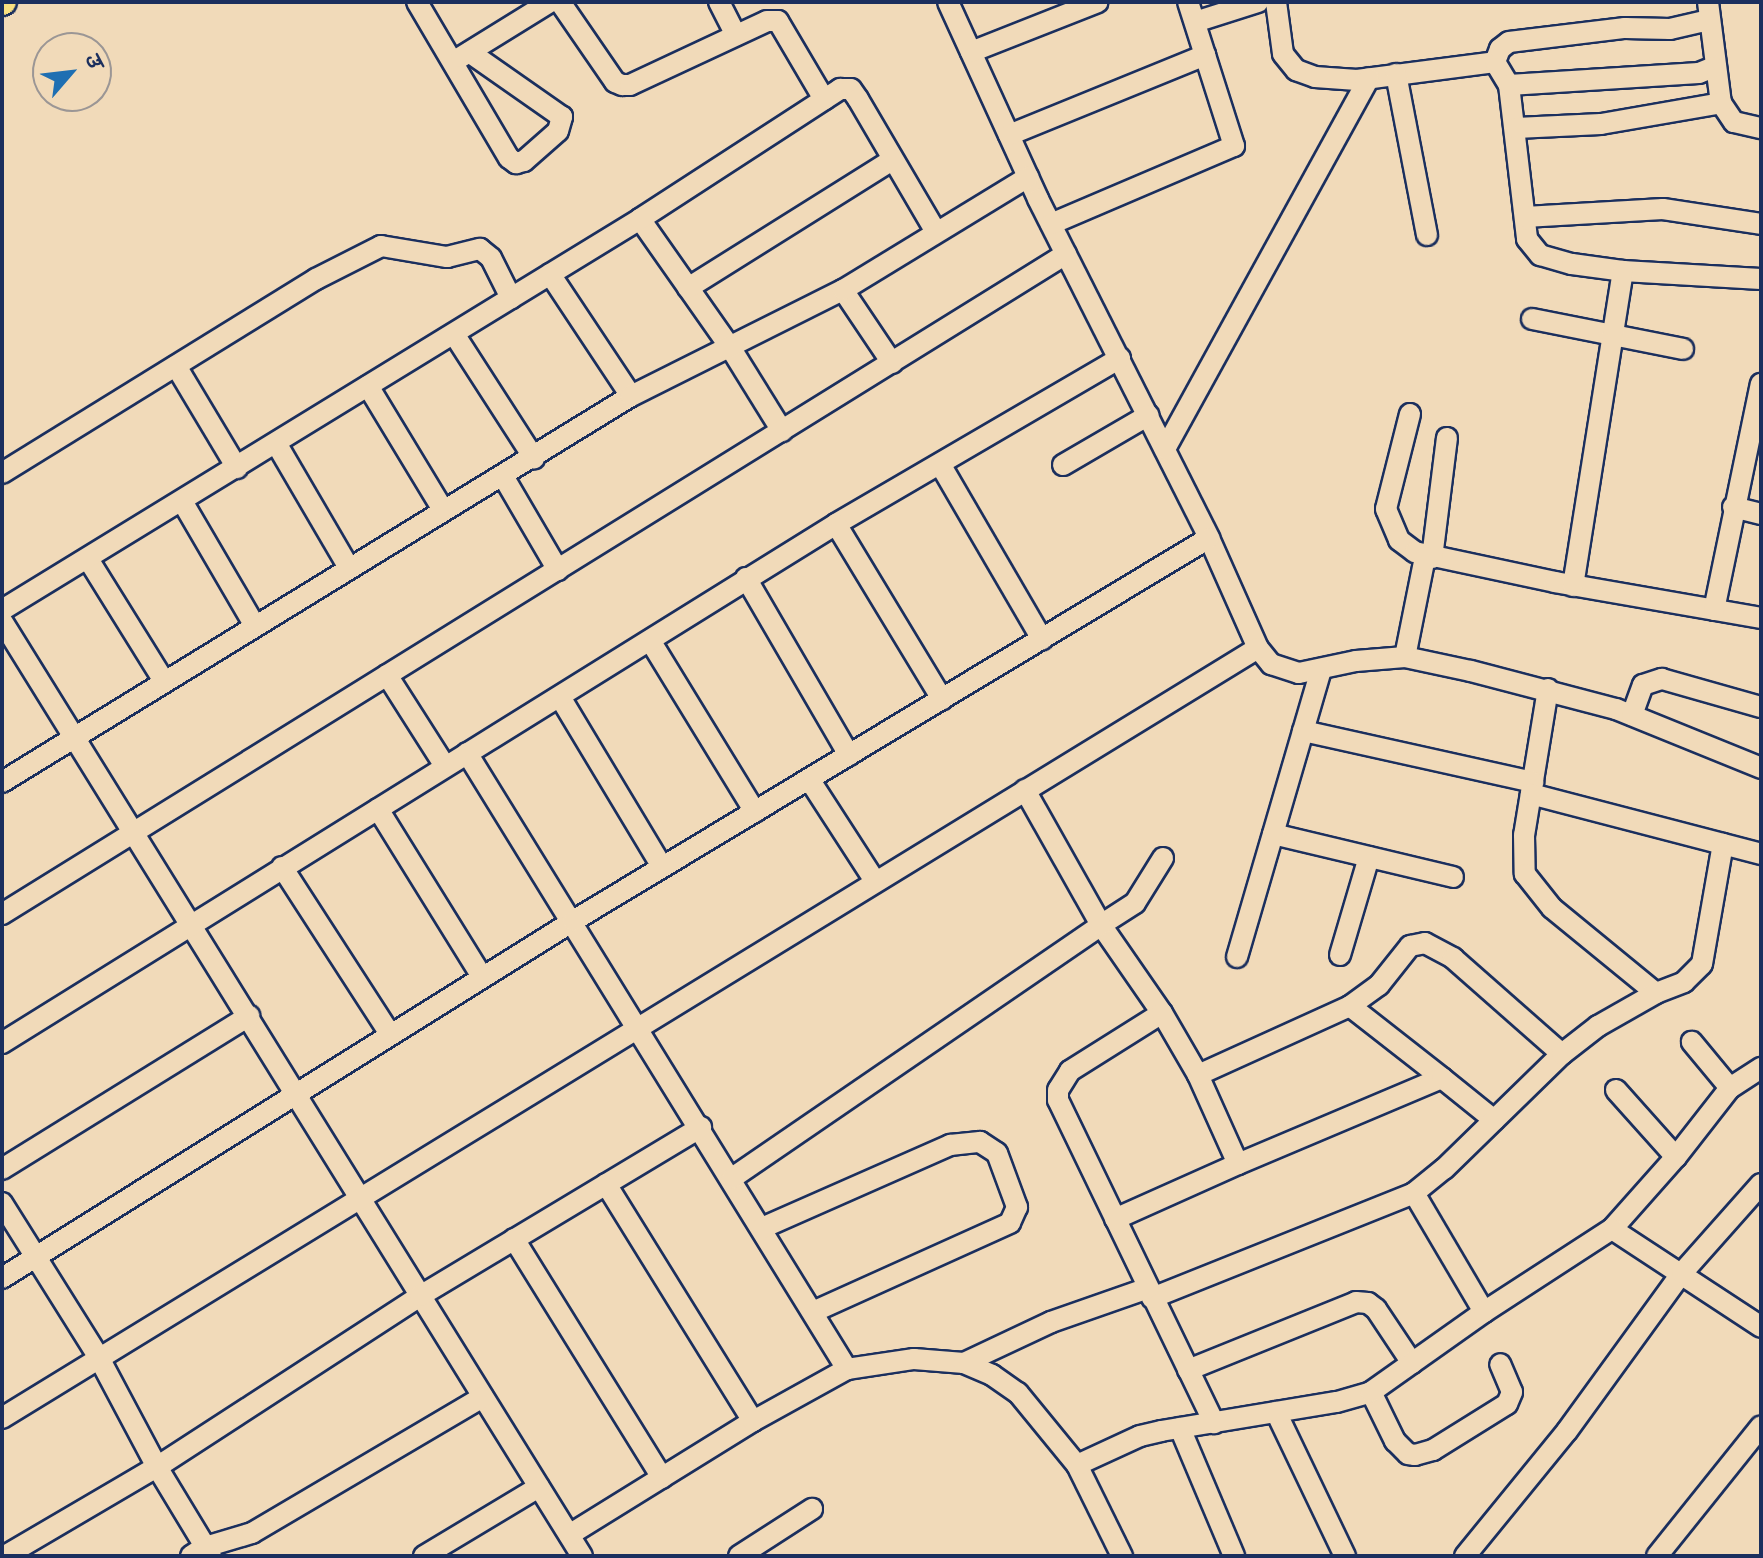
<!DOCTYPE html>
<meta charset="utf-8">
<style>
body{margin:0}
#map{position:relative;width:1763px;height:1558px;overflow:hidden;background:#f1dab9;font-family:Kalam,"Playpen Sans Deva",sans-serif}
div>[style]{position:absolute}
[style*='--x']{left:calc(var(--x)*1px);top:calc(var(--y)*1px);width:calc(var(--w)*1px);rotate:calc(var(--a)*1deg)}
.roads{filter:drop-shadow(2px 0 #1b2f5e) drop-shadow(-2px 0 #1b2f5e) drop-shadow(0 2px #1b2f5e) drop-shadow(0 -2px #1b2f5e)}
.minor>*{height:20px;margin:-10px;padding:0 10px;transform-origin:10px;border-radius:10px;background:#f1dab9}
.major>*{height:24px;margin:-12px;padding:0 12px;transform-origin:12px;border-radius:12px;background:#fbe080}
span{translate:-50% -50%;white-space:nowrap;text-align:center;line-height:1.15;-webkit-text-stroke:6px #f1dab9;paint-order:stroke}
.frame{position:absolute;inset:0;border:4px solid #1b2f5e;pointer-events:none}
.north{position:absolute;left:32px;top:32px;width:80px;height:80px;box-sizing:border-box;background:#f1dab9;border:2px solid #9b9695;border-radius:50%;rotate:62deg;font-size:22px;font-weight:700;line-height:32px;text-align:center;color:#1b2f5e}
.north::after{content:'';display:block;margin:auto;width:28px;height:36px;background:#1f6fb2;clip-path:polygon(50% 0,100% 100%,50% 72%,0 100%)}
</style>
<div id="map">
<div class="roads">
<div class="minor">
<div style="--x:417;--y:2;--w:181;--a:59.5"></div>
<div style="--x:509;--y:158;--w:9;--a:36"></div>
<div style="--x:516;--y:163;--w:8;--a:-14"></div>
<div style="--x:524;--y:161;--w:45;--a:-41.4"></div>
<div style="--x:558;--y:131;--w:15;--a:-74"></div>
<div style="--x:562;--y:117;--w:113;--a:-145"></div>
<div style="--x:560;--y:2;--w:97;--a:55.5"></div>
<div style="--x:615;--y:82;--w:8;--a:23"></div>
<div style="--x:622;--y:85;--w:8;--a:0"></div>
<div style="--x:630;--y:85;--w:151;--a:-25"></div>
<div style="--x:767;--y:21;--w:11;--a:0"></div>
<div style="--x:778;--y:21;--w:91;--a:59.5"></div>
<div style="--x:719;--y:2;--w:37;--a:63"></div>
<div style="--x:948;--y:2;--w:217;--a:65.4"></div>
<div style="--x:1038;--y:199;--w:380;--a:63.2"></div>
<div style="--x:1209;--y:538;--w:120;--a:66"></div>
<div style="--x:1258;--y:648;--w:21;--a:51"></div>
<div style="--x:1271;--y:664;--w:29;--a:18"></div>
<div style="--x:1299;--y:673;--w:58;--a:-11.9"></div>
<div style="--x:1356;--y:661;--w:49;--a:-4.7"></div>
<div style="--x:1405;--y:657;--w:67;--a:12"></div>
<div style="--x:1471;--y:671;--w:150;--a:14.7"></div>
<div style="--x:1616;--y:709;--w:157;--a:22.1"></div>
<div style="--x:1276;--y:2;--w:52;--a:82.3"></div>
<div style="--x:1283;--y:54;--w:21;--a:51"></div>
<div style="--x:1296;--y:70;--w:20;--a:20"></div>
<div style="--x:1315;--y:77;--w:42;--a:4.1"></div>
<div style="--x:1357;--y:80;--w:139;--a:-7.4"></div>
<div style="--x:1495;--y:62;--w:27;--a:59"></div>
<div style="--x:1509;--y:85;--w:155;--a:83.3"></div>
<div style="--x:1527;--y:239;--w:21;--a:51"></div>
<div style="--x:1540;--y:255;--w:33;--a:16"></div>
<div style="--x:1572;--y:264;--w:51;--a:7.8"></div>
<div style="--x:1623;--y:271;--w:138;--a:3.3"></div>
<div style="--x:1708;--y:2;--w:102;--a:82.7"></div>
<div style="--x:1721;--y:103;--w:23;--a:56"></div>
<div style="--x:1734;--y:122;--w:28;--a:13"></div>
<div style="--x:1195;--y:22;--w:66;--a:-17.6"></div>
<div style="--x:971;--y:52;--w:136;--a:-21.5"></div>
<div style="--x:461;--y:57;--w:105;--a:-31.7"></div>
<div style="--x:1495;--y:62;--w:14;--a:-69"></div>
<div style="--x:1500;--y:49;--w:11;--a:-38"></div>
<div style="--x:1509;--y:42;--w:117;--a:-6.9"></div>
<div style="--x:1625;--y:28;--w:45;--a:1.3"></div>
<div style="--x:1670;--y:29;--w:40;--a:-13"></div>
<div style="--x:1396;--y:74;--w:164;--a:79.1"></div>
<div style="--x:1509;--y:85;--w:190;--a:-3.6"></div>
<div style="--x:1699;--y:73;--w:16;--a:-22"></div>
<div style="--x:1516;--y:128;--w:85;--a:-2.7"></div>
<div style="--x:1601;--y:124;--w:122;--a:-9.9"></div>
<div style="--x:1009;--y:135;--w:212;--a:-22.2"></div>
<div style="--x:1525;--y:217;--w:138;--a:-3.3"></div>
<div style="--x:1663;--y:209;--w:99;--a:8.7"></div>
<div style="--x:640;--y:219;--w:156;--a:54.9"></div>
<div style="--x:730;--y:347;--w:99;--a:58.2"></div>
<div style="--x:1051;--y:224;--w:199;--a:-23.1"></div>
<div style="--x:1234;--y:146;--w:151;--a:-107.7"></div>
<div style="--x:550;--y:274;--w:146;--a:56.4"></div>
<div style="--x:688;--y:288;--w:241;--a:-32.1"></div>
<div style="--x:843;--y:290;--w:88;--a:56.1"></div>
<div style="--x:1532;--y:319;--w:154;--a:11.2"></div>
<div style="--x:454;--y:334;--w:148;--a:57.2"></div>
<div style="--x:176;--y:366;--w:119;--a:59.1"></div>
<div style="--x:368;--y:386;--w:145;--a:58.8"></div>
<div style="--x:1410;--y:414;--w:98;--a:104.2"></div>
<div style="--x:1386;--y:509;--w:34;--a:67"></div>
<div style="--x:1399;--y:540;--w:20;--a:37"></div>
<div style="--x:1415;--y:552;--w:143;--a:12.1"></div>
<div style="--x:1555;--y:582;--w:209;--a:9.9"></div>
<div style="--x:276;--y:443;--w:145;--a:59.7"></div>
<div style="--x:1165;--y:449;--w:423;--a:-61.2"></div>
<div style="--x:940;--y:464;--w:203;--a:59.8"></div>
<div style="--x:1063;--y:465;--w:99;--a:-30.2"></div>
<div style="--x:2;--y:473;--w:369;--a:-31.7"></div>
<div style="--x:316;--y:279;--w:73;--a:-26.9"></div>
<div style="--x:381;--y:246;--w:67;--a:9.5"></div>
<div style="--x:447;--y:257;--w:34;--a:-14"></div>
<div style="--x:480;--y:249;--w:14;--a:39"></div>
<div style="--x:491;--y:258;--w:45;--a:63.4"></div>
<div style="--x:503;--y:476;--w:109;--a:59.7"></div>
<div style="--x:182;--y:501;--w:145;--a:59.7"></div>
<div style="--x:1733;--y:507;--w:29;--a:14"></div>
<div style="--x:836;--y:524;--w:329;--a:-30.3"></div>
<div style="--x:1432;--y:558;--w:121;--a:-82.9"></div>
<div style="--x:88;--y:559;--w:144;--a:58.1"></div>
<div style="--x:746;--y:578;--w:205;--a:59.8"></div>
<div style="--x:1573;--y:586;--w:319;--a:-81"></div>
<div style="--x:2;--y:610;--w:748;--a:-31.5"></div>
<div style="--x:640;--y:219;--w:239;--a:-33"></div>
<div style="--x:840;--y:89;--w:11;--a:0"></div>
<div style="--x:851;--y:89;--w:12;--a:55"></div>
<div style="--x:858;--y:99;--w:154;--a:59.6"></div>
<div style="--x:1714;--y:610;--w:231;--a:-78.3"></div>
<div style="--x:2;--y:621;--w:1100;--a:58.19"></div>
<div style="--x:651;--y:642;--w:199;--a:58.5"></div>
<div style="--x:1405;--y:657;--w:102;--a:-78.7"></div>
<div style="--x:387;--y:675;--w:108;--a:57.5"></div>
<div style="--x:1548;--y:689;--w:148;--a:99.3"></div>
<div style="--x:1524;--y:835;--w:39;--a:89"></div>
<div style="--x:1525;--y:874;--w:43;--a:51.5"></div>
<div style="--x:1552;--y:908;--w:134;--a:39.3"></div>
<div style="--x:1656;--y:993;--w:30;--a:-21"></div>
<div style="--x:1684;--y:982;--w:25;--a:-45"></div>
<div style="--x:1702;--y:964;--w:122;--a:-80.1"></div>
<div style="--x:560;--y:697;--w:198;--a:59"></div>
<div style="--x:1632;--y:715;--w:32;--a:-70"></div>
<div style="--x:1643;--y:685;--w:20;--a:-18"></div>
<div style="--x:1662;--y:679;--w:103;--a:15.8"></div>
<div style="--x:1303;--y:731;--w:236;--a:12.5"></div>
<div style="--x:467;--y:753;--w:724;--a:58.33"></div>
<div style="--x:847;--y:1369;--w:107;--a:151"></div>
<div style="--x:753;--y:1421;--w:216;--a:148.2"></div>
<div style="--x:809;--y:779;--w:121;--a:57.1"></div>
<div style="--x:2;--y:782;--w:738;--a:-31.54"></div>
<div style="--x:631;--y:396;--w:237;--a:-26.6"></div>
<div style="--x:843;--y:290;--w:217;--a:-31.4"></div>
<div style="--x:1531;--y:794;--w:238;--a:14.6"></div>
<div style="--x:378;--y:809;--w:198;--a:58.2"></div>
<div style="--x:1273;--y:834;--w:185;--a:13.4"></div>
<div style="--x:1163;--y:858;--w:53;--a:121.9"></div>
<div style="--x:1135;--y:903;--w:40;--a:147.1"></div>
<div style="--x:1101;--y:925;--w:107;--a:55.3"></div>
<div style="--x:1162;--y:1013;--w:109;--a:147.8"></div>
<div style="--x:1070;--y:1071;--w:22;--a:122"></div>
<div style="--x:1058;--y:1090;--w:10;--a:90"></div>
<div style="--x:1058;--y:1100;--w:359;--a:64.2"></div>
<div style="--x:282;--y:867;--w:199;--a:57.1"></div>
<div style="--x:2;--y:914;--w:1252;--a:-31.81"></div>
<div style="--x:1340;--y:955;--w:102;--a:-73.5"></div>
<div style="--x:1237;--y:957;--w:300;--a:-73.7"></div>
<div style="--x:1350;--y:1006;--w:36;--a:-36"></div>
<div style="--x:1379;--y:985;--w:50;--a:-51.5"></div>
<div style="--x:1410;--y:946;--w:15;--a:-11"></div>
<div style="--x:1425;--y:943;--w:32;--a:28"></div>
<div style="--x:1453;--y:958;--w:145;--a:41.4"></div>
<div style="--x:2;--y:1043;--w:982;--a:-31.89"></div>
<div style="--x:836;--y:524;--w:205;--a:58.8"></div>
<div style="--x:1198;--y:1075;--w:167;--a:-24.4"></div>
<div style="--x:1350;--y:1006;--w:117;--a:38"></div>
<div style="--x:1730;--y:1088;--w:37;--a:-33"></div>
<div style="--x:1616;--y:1090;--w:90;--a:48.2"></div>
<div style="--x:1238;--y:1164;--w:221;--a:-22.9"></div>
<div style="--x:1442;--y:1078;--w:67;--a:38.9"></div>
<div style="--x:2;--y:1169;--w:291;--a:-31.8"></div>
<div style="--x:732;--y:1178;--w:447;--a:-34.4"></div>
<div style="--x:1101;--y:925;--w:155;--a:-119.4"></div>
<div style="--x:606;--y:1184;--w:279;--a:58.2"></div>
<div style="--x:1414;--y:1193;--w:138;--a:59.5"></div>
<div style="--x:2;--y:1203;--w:181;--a:57.9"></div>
<div style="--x:98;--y:1356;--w:126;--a:62"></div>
<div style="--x:157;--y:1467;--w:104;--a:58.8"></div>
<div style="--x:1115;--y:1219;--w:135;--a:-24.1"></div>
<div style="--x:1238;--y:1164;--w:98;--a:-114.2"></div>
<div style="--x:1198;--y:1075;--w:72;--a:-120.1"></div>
<div style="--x:762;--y:1228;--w:206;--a:-23.8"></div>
<div style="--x:950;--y:1145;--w:30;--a:-6"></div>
<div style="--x:980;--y:1142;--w:20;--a:33"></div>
<div style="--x:997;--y:1153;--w:58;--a:69.7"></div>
<div style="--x:1017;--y:1207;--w:17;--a:114"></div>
<div style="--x:1010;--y:1223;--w:216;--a:155.7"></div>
<div style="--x:1612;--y:1229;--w:96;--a:-48.4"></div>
<div style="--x:1676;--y:1157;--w:88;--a:-52"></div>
<div style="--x:1730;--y:1088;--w:60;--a:-129.6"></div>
<div style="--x:514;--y:1239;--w:281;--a:58.2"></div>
<div style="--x:2;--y:1278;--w:673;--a:-32.01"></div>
<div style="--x:573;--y:921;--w:742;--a:-31.06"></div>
<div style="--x:1152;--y:1298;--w:282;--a:-21.8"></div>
<div style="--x:1414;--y:1193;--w:38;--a:-39"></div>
<div style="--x:1444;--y:1169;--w:165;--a:-44.3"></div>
<div style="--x:1562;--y:1054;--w:46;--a:-37.9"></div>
<div style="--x:1598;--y:1026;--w:67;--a:-29.6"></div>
<div style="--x:964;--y:1363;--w:96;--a:-25.2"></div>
<div style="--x:1051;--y:1322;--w:103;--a:-19.3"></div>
<div style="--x:847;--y:1369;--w:68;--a:-8.5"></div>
<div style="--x:914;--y:1359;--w:50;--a:4.6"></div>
<div style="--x:964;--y:1363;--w:30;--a:23"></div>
<div style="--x:992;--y:1375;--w:32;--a:35"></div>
<div style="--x:1018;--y:1393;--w:93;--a:50.7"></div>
<div style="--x:1077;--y:1465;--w:102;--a:63.7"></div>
<div style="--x:1188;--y:1370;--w:181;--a:-22"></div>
<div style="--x:1356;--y:1302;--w:12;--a:5"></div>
<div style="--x:1368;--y:1303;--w:10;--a:37"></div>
<div style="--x:1376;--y:1309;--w:65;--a:56.3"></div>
<div style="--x:1371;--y:1392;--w:55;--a:63.9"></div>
<div style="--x:1395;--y:1441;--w:18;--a:45"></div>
<div style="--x:1408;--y:1454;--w:7;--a:8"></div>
<div style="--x:1415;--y:1455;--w:19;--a:-16"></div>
<div style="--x:1433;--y:1450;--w:87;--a:-31.9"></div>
<div style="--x:1507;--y:1404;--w:13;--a:-67"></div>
<div style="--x:1512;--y:1392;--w:30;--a:-113"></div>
<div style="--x:1276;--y:1412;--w:160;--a:64.4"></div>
<div style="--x:2;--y:1418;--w:1473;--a:-31.51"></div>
<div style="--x:1180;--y:1428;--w:139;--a:67.1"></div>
<div style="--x:1077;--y:1465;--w:69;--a:-24.7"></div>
<div style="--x:1140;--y:1436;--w:22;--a:-13"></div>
<div style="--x:1161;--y:1431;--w:178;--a:-9.4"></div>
<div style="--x:1337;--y:1402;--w:35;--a:-16"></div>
<div style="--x:1371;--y:1392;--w:138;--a:-35.3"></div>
<div style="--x:1484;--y:1312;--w:153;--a:-33"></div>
<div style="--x:1612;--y:1229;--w:178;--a:33.3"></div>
<div style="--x:5;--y:1556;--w:176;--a:-30.4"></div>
<div style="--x:157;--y:1467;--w:314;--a:-33"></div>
<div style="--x:420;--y:1296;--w:328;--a:-31"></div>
<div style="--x:191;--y:1556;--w:17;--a:-33"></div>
<div style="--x:205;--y:1547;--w:49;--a:-16.6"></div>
<div style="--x:252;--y:1533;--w:268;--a:-30.5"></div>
<div style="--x:424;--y:1556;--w:134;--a:-31"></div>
<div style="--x:739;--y:1556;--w:87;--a:-32.8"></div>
<div style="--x:1465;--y:1556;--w:161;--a:-50.8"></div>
<div style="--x:1567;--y:1431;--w:195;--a:-54"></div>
<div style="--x:1682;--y:1273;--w:119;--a:-48.4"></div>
<div style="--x:1657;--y:1556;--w:166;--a:-51.3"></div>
</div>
<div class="major">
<div style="--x:2;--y:3;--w:2;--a:-27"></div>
</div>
</div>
<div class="frame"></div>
<div class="north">उ</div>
</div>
